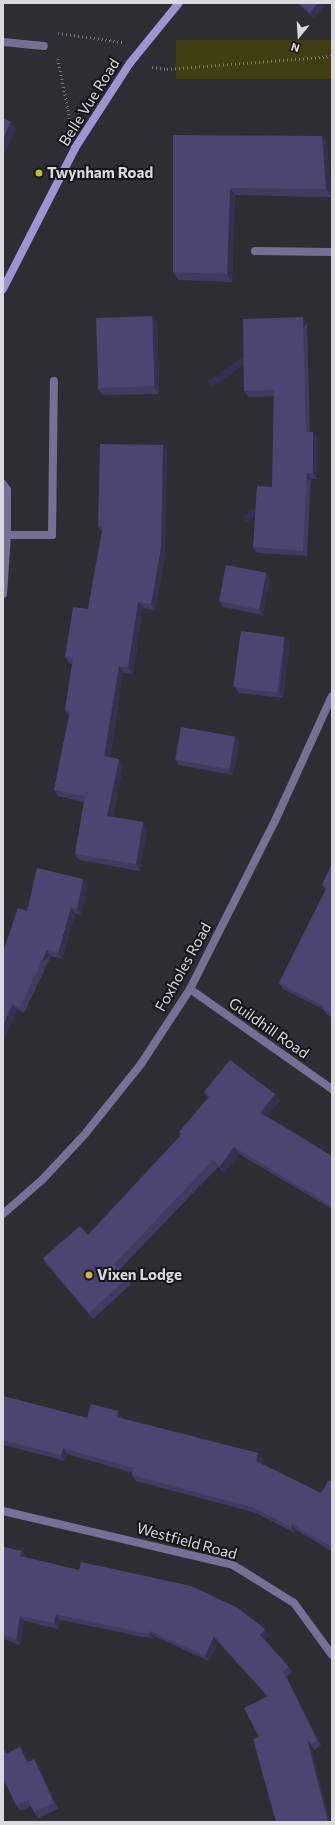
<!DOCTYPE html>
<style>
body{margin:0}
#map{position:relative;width:335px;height:1825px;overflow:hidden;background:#2e2d34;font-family:Commissioner,sans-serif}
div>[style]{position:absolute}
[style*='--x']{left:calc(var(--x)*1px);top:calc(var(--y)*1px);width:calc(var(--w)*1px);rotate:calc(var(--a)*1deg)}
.green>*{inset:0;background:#413d12;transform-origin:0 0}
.path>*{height:2.5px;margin-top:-1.25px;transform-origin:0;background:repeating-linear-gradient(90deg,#7b7a80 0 1px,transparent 0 4px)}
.service>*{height:8px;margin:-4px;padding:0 4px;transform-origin:4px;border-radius:4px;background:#767097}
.minor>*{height:8px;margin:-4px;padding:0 4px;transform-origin:4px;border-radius:4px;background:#767097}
.secondary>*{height:8px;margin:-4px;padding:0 4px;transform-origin:4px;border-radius:4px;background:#9f94d3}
.wall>*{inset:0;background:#423b61}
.shaded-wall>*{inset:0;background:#36304f;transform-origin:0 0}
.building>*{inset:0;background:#4d4571;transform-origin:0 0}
.dots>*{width:11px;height:11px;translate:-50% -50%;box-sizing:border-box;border:2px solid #161619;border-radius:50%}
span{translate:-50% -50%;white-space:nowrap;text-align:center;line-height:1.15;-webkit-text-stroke:4px #161619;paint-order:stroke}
.street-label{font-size:15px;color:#dad9de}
.poi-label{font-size:15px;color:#dad9de;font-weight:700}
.left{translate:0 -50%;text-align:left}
.frame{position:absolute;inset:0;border:4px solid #dad9de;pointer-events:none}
.north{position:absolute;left:279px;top:16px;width:40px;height:40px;-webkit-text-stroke:3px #161619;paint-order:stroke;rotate:198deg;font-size:11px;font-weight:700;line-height:16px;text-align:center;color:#dad9de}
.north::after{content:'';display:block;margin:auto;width:14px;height:18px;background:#dad9de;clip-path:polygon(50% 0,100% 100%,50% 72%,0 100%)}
</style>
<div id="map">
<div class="green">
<div style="left:332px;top:40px;width:39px;height:156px;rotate:90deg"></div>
</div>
<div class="path">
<div style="--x:58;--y:33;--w:65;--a:8"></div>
<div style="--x:58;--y:59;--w:61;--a:78.7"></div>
<div style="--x:152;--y:67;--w:15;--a:8"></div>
<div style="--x:167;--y:69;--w:166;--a:-4.5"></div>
</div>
<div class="service">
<div style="--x:255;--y:251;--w:77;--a:0.7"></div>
<div style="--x:7;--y:535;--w:45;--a:0"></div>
<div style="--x:52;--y:535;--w:154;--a:-89.3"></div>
</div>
<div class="minor">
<div style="--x:3;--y:42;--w:41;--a:5.6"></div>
<div style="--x:3;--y:484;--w:7;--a:56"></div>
<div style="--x:7;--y:490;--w:45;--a:90"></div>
<div style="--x:7;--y:535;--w:59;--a:93.9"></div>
<div style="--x:190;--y:989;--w:174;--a:35.2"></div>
<div style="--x:3;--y:1214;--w:52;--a:-41.1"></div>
<div style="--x:42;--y:1180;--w:63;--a:-46.9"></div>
<div style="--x:85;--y:1134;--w:90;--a:-51.3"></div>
<div style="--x:141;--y:1064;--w:90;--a:-56.8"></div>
<div style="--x:190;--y:989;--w:188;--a:-63.2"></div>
<div style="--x:275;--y:821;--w:137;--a:-65.5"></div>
<div style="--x:3;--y:1511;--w:236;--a:13.2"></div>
<div style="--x:233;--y:1565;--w:72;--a:31.9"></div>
<div style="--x:294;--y:1603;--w:64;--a:53.8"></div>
</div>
<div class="secondary">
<div style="--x:3;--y:289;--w:158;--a:-62.9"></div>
<div style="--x:75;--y:148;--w:101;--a:-57.1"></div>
<div style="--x:130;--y:63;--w:77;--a:-50.8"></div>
</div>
<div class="wall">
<div style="clip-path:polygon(297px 3px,326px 3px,314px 18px)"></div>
<div style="clip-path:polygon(173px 135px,327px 144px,331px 197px,235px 195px,232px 282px,178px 280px,173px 272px)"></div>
<div style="clip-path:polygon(152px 316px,157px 323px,159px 394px,103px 395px,97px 388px)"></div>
<div style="clip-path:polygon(307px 323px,310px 432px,313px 432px,318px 438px,317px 479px,311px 479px,307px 556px,257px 553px,253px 547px,272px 487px,274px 396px,249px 397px,244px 391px)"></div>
<div style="clip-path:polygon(163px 445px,167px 452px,165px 554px,155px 611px,143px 608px,133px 674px,123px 672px,110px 757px,123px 765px,113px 817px,143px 822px,147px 829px,140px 871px,79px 860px,75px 854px,84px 802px,58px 796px,54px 790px,69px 716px,65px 710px,72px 664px,70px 664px,65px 657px,88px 609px,102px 531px,98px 526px)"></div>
<div style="clip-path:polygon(266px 573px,270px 579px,263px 615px,223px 607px,219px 601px)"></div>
<div style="clip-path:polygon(290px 642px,283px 698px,239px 693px,235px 687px)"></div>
<div style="clip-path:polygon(235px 737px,239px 743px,233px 775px,179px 765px,175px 759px)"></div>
<div style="clip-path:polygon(332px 864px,332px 1017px,327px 1015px,323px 1009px,283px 989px,279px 983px,326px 890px,322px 885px)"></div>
<div style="clip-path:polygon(88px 885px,81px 915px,75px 913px,62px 959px,51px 956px,24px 1013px,17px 1009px,3px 1042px,3px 952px,27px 911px)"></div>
<div style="clip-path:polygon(204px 1092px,275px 1094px,280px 1101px,267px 1116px,332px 1156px,332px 1209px,239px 1154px,224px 1172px,218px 1167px,119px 1270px,127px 1278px,131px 1284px,93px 1319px,47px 1265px,43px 1258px,88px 1235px,181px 1135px,179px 1132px,208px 1098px)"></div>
<div style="clip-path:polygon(3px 1396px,87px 1418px,122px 1417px,122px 1419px,263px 1459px,261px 1464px,321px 1493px,332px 1482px,332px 1551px,296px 1530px,295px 1533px,256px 1513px,136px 1481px,132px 1475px,133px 1473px,67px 1454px,65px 1461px,3px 1445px)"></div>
<div style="clip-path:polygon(3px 1547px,26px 1556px,26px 1558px,269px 1635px,265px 1640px,288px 1666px,292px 1672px,287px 1677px,321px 1745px,315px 1750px,311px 1745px,330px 1822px,276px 1822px,259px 1737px,267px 1696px,218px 1642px,209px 1661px,154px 1636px,153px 1639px,60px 1620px,58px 1629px,24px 1621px,20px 1645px,3px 1639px)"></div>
<div style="clip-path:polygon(3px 1746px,7px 1754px,20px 1747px,24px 1753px,28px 1762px,34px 1759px,38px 1765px,58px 1809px,38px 1818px,34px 1812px,31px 1806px,20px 1811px,16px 1805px,6px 1783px,3px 1785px)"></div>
</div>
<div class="shaded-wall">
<div style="clip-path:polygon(318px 3px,326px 3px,314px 18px,310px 12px)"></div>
<div style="clip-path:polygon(11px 122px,16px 130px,3px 157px,3px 139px)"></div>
<div style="clip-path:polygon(322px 136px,327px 144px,331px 197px,326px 189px)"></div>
<div style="clip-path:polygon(230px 188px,235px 195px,232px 282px,227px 274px)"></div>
<div style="clip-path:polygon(152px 316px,157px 323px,159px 394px,154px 386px)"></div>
<div style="left:303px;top:317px;width:7px;height:115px;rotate:56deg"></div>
<div style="clip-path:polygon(313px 432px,318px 438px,317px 479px,313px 473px)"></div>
<div style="clip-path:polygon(163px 445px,167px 452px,165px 554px,155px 611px,151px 604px)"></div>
<div style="left:307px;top:473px;width:7px;height:78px;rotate:56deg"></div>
<div style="clip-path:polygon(266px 573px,270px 579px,263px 615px,259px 609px)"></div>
<div style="clip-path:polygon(138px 602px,143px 608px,133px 674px,128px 667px)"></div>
<div style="clip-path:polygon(285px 637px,290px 642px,283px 698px,279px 692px)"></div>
<div style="clip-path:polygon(119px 666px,123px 672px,109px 762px,104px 756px)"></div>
<div style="clip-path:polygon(235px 737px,239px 743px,233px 775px,229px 769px)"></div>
<div style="clip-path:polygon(119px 759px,123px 765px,112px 823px,107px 816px)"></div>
<div style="clip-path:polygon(143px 822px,147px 829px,140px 871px,136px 864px)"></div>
<div style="clip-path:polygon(83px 879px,88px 885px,81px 915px,77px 909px)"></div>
<div style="clip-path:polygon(71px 907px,75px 913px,62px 959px,58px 953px)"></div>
<div style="left:47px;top:950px;width:7px;height:63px;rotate:56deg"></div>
<div style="clip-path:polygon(12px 1004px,17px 1009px,3px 1042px,3px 1026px)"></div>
<div style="clip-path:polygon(275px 1094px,280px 1101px,265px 1119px,260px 1113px)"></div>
<div style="clip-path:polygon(234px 1147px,239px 1154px,224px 1172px,220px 1166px)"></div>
<div style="clip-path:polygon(118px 1411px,122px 1417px,121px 1423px,117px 1417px)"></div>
<div style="clip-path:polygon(63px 1448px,67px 1454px,65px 1461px,61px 1455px)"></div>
<div style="clip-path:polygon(258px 1453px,263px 1459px,260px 1467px,256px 1461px)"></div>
<div style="clip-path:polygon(292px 1524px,296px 1530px,295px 1533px,291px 1527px)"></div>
<div style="clip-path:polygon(22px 1551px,26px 1556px,25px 1562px,20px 1556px)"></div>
<div style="clip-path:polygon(56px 1614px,60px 1620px,58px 1629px,54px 1623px)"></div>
<div style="clip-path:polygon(20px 1616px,24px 1621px,20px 1645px,16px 1639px)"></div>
<div style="clip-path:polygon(265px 1629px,269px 1635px,264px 1641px,260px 1635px)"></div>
<div style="clip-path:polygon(150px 1631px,154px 1636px,153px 1639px,149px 1634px)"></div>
<div style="clip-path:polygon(214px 1636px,218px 1642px,209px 1661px,205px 1656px)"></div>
<div style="clip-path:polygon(283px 1671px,287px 1677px,321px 1745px,317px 1740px)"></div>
<div style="clip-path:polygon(307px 1739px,311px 1745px,330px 1822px,328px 1822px)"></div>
<div style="clip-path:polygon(3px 1746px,10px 1760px,6px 1754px,3px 1748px)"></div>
<div style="clip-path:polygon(20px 1747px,24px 1753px,31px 1768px,27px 1763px)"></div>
<div style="clip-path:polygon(34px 1759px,38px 1765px,58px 1809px,54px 1803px)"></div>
</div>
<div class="building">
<div style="clip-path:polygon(300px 3px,318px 3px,310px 12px)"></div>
<div style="clip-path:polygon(3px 118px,11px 122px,3px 139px)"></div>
<div style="clip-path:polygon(173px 135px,322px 136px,326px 189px,230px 188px,227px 274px,173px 272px)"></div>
<div style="left:152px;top:316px;width:70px;height:56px;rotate:88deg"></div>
<div style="clip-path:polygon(303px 317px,306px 432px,313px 432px,313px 473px,307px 473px,303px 551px,253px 547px,257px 486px,272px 487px,274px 390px,244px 391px,243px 319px)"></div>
<div style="clip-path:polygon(100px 444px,163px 445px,161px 548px,151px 604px,138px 602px,128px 667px,119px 666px,104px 756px,119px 759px,107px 816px,143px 822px,136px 864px,75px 854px,85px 796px,54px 790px,70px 711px,65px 710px,73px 659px,65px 657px,73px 607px,88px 609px,103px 526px,98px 526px)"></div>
<div style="left:226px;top:565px;width:41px;height:37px;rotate:11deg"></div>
<div style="left:241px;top:631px;width:44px;height:56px;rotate:8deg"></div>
<div style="left:181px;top:727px;width:55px;height:33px;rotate:10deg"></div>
<div style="clip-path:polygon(332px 864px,332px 1013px,323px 1009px,324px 1006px,279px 983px,327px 887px,322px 885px)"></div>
<div style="clip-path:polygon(37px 868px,83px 879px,77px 909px,71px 907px,58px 953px,47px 950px,20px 1007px,12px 1004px,3px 1026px,3px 952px,18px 908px,27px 911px)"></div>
<div style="clip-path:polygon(230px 1060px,275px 1094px,260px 1113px,332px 1156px,332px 1206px,234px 1147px,220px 1166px,213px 1160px,114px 1264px,127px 1278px,89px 1313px,43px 1258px,80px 1226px,88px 1235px,182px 1134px,179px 1132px,210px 1096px,204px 1092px)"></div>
<div style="clip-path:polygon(3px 1396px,87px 1418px,91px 1404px,118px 1411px,117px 1417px,258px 1453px,256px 1461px,321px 1493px,329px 1480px,332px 1482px,332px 1547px,292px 1524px,291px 1527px,252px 1507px,132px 1475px,134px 1468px,63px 1448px,61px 1455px,3px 1440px)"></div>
<div style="clip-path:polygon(3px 1547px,22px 1551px,20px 1556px,79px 1570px,81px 1562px,191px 1586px,238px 1608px,265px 1629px,260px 1635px,288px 1666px,283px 1671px,317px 1740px,311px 1744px,307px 1739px,328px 1822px,276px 1822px,253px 1739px,259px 1737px,244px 1708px,268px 1696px,214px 1636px,205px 1656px,150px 1631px,149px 1634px,56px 1614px,54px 1623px,20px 1616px,16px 1639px,3px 1635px)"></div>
<div style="clip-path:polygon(20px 1747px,27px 1763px,34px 1759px,54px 1803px,34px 1812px,28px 1800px,16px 1805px,3px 1778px,3px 1748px,6px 1754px)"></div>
</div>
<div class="dots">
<div style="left:39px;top:173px;background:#c8bb3b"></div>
<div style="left:89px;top:1275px;background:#c8bb3b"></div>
</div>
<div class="street-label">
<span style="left:89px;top:102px;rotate:-58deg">Belle Vue Road</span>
<span style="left:183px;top:967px;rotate:-61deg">Foxholes Road</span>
<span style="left:269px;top:1028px;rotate:35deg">Guildhill Road</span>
<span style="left:187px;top:1541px;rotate:15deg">Westfield Road</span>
</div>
<div class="poi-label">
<span class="left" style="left:47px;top:173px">Twynham Road</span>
<span class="left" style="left:97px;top:1275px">Vixen Lodge</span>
</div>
<div class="frame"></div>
<div class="north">N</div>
</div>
